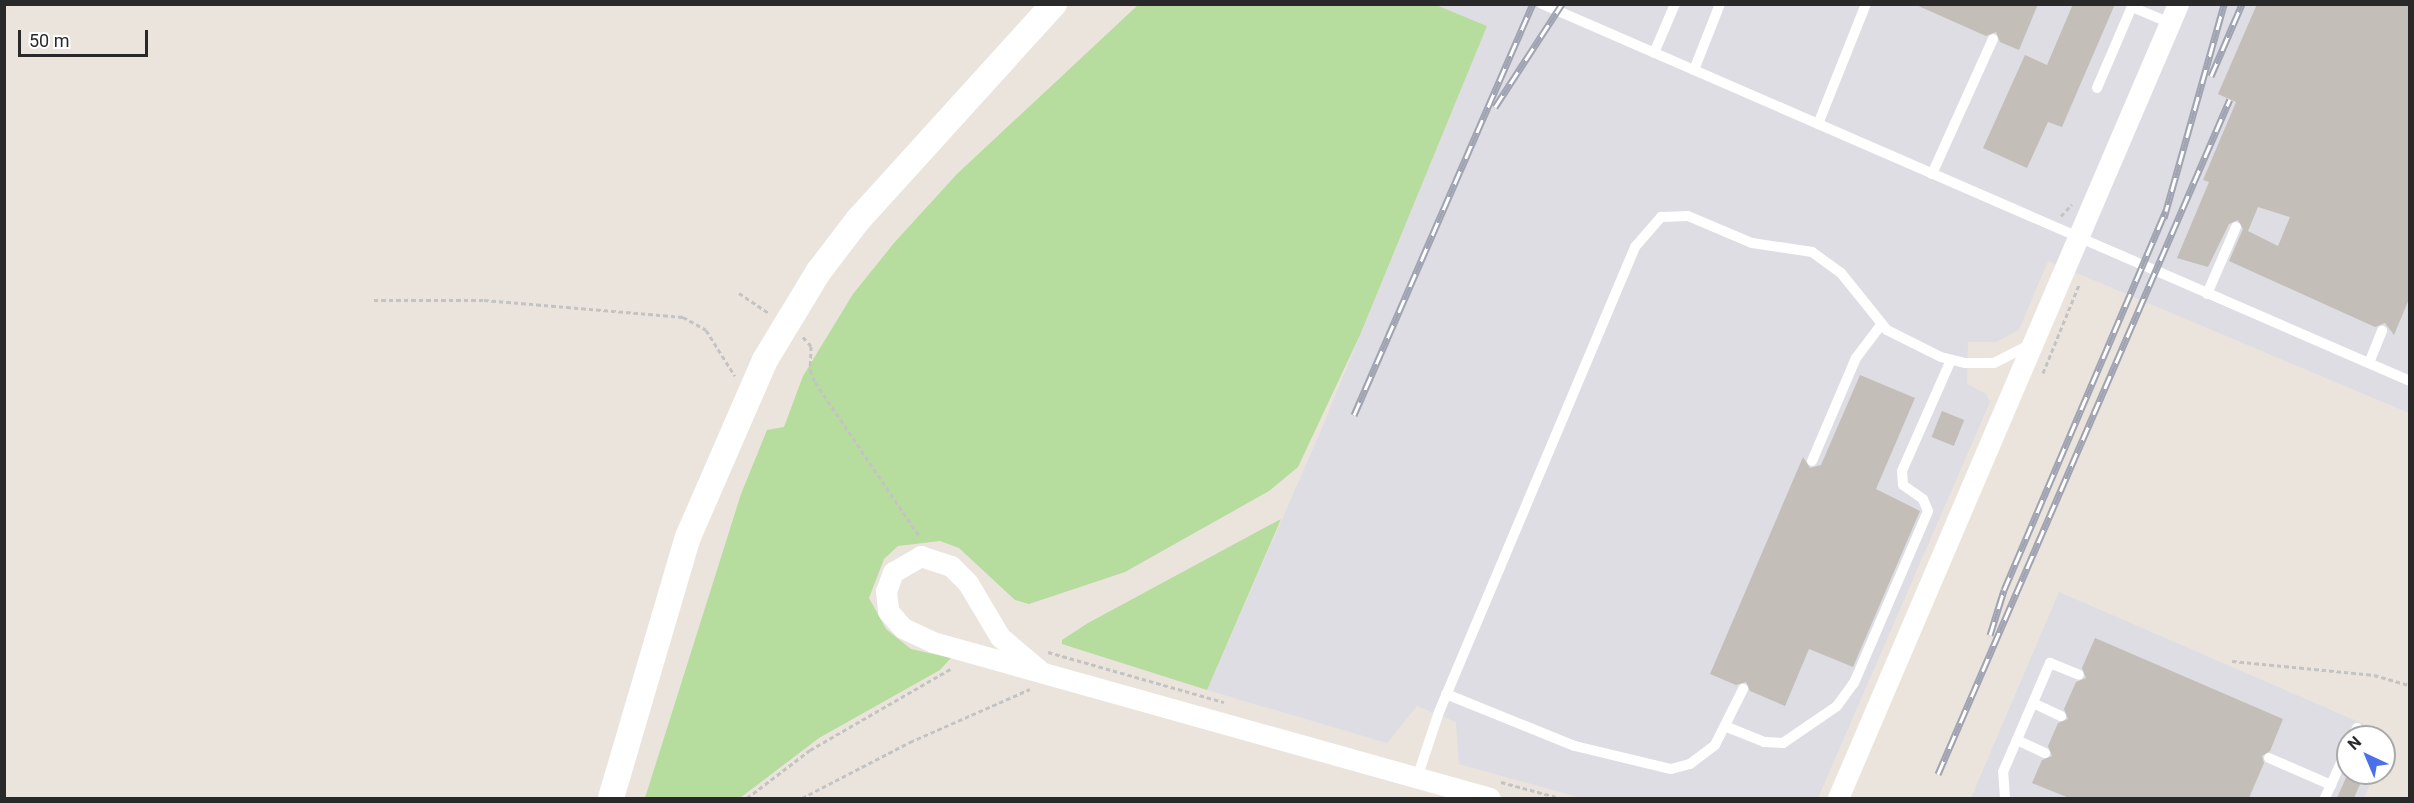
<!DOCTYPE html>
<style>
body{margin:0}
#map{position:relative;width:2414px;height:803px;overflow:hidden;background:#eae4dd;font-family:Roboto,sans-serif}
div>[style]{position:absolute}
[style*='--x']{left:calc(var(--x)*1px);top:calc(var(--y)*1px);width:calc(var(--w)*1px);rotate:calc(var(--a)*1deg)}
.industrial>*{inset:0;background:#dedde3}
.green>*{inset:0;background:#b6dc9e}
.building>*{inset:0;background:#c3beb8;transform-origin:0 0}
.path>*{height:3px;margin-top:-1.5px;transform-origin:0;background:repeating-linear-gradient(90deg,#c3c3c3 0 4.5px,transparent 0 7.5px)}
.service>*{height:10px;margin:-5px;padding:0 5px;transform-origin:5px;border-radius:5px;background:#fff}
.minor>*{height:21px;margin:-10.5px;padding:0 10.5px;transform-origin:10.5px;border-radius:10.5px;background:#fff}
.tertiary>*{height:26px;margin:-13px;padding:0 13px;transform-origin:13px;border-radius:13px;background:#fff}
.rail>*{height:7px;margin-top:-3.5px;transform-origin:0;background:repeating-linear-gradient(90deg,#fff 0 14px,#a0a3b2 0 28px);box-sizing:border-box;border-block:2px solid #a0a3b2}
span{translate:-50% -50%;white-space:nowrap;text-align:center;line-height:1.15;-webkit-text-stroke:6px #fff;paint-order:stroke}
.frame{position:absolute;inset:0;border:6px solid #292929;pointer-events:none}
.north{position:absolute;left:2336px;top:725px;width:60px;height:60px;box-sizing:border-box;background:#fff;border:2px solid #a9a9a9;border-radius:50%;rotate:316deg;font-size:16px;font-weight:700;line-height:24px;text-align:center;color:#292929}
.north::after{content:'';display:block;margin:auto;width:21px;height:27px;background:#4c70e8;clip-path:polygon(50% 0,100% 100%,50% 72%,0 100%)}
.scale{position:absolute;left:18px;top:30px;width:130px;height:27px;box-sizing:border-box;border:3px solid #292929;border-top:0;padding-left:8px;font-size:18px;line-height:21px;white-space:nowrap;color:#292929;-webkit-text-stroke:4px #fff;paint-order:stroke}
</style>
<div id="map">
<div class="industrial">
<div style="clip-path:polygon(1436px 5px,2409px 5px,2409px 413px,2048px 261px,2019px 330px,1996px 342px,1968px 342px,1967px 384px,1986px 394px,1990px 402px,1818px 798px,1581px 798px,1459px 764px,1456px 722px,1417px 706px,1387px 743px,1207px 690px,1319px 435px,1487px 26px)"></div>
<div style="clip-path:polygon(2059px 592px,2391px 736px,2384px 752px,2384px 737px,2348px 737px,2348px 773px,2375px 773px,2364px 798px,1971px 798px)"></div>
</div>
<div class="green">
<div style="clip-path:polygon(1138px 5px,1436px 5px,1487px 26px,1360px 335px,1298px 467px,1269px 491px,1125px 572px,1029px 604px,1015px 600px,959px 548px,940px 541px,898px 546px,884px 559px,869px 598px,886px 629px,911px 649px,951px 658px,940px 670px,819px 738px,740px 798px,645px 798px,741px 494px,767px 430px,784px 427px,803px 376px,853px 294px,894px 243px,957px 174px)"></div>
<div style="clip-path:polygon(1281px 519px,1207px 690px,1062px 644px,1062px 640px,1088px 623px)"></div>
</div>
<div class="building">
<div style="clip-path:polygon(1914px 4px,2038px 4px,2019px 50px,2000px 42px,1996px 32px,1986px 36px)"></div>
<div style="clip-path:polygon(2073px 4px,2115px 4px,2062px 127px,2048px 122px,2027px 168px,1983px 148px,2025px 55px,2047px 65px)"></div>
<div style="clip-path:polygon(evenodd,2257px 4px,2409px 4px,2409px 299px,2394px 335px,2385px 323px,2375px 327px,2229px 261px,2243px 229px,2238px 220px,2229px 224px,2208px 267px,2177px 258px,2209px 182px,2203px 180px,2236px 102px,2218px 94px,2257px 4px,2258px 207px,2290px 217px,2278px 246px,2248px 231px,2258px 207px)"></div>
<div style="clip-path:polygon(1860px 375px,1915px 398px,1876px 489px,1920px 511px,1853px 667px,1809px 649px,1785px 706px,1750px 691px,1746px 682px,1736px 685px,1710px 674px,1803px 457px,1810px 468px,1821px 465px)"></div>
<div style="left:1942px;top:411px;width:24px;height:28px;rotate:22deg"></div>
<div style="clip-path:polygon(2095px 638px,2283px 719px,2270px 751px,2262px 756px,2264px 763px,2249px 798px,2069px 798px,2032px 783px,2042px 760px,2052px 756px,2048px 746px,2058px 723px,2068px 719px,2064px 709px,2076px 682px,2086px 678px,2082px 668px)"></div>
<div style="clip-path:polygon(2348px 773px,2365px 773px,2354px 798px,2337px 798px)"></div>
</div>
<div class="path">
<div style="--x:2061;--y:216;--w:16;--a:-47"></div>
<div style="--x:739;--y:293;--w:36;--a:34"></div>
<div style="--x:374;--y:300;--w:110;--a:0"></div>
<div style="--x:484;--y:300;--w:200;--a:4.9"></div>
<div style="--x:683;--y:317;--w:26;--a:29"></div>
<div style="--x:706;--y:330;--w:54;--a:57.8"></div>
<div style="--x:803;--y:337;--w:12;--a:48"></div>
<div style="--x:811;--y:346;--w:24;--a:92"></div>
<div style="--x:810;--y:370;--w:13;--a:67"></div>
<div style="--x:815;--y:382;--w:187;--a:55.9"></div>
<div style="--x:2043;--y:373;--w:95;--a:-67.8"></div>
<div style="--x:1048;--y:652;--w:183;--a:15.9"></div>
<div style="--x:2232;--y:661;--w:143;--a:5.6"></div>
<div style="--x:2374;--y:675;--w:37;--a:16"></div>
<div style="--x:1501;--y:782;--w:61;--a:15.2"></div>
<div style="--x:747;--y:798;--w:79;--a:-37.3"></div>
<div style="--x:810;--y:750;--w:164;--a:-30"></div>
<div style="--x:802;--y:798;--w:122;--a:-27.4"></div>
<div style="--x:910;--y:742;--w:131;--a:-23.8"></div>
</div>
<div class="service">
<div style="--x:1542;--y:4;--w:946;--a:23.48"></div>
<div style="--x:2132;--y:7;--w:41;--a:22.8"></div>
<div style="--x:1654;--y:53;--w:53;--a:-66.8"></div>
<div style="--x:1694;--y:70;--w:71;--a:-68.5"></div>
<div style="--x:2097;--y:88;--w:91;--a:-66.8"></div>
<div style="--x:1818;--y:124;--w:129;--a:-68.2"></div>
<div style="--x:1932;--y:174;--w:148;--a:-65.7"></div>
<div style="--x:2207;--y:294;--w:73;--a:-66.6"></div>
<div style="--x:2369;--y:363;--w:35;--a:-68"></div>
<div style="--x:1812;--y:461;--w:112;--a:-66.9"></div>
<div style="--x:1856;--y:358;--w:41;--a:-52.9"></div>
<div style="--x:1446;--y:694;--w:139;--a:22"></div>
<div style="--x:1575;--y:746;--w:99;--a:13.5"></div>
<div style="--x:1671;--y:769;--w:20;--a:-15"></div>
<div style="--x:1690;--y:764;--w:31;--a:-37"></div>
<div style="--x:1715;--y:745;--w:63;--a:-63.4"></div>
<div style="--x:2033;--y:703;--w:31;--a:25"></div>
<div style="--x:1727;--y:727;--w:40;--a:22"></div>
<div style="--x:1764;--y:742;--w:19;--a:3"></div>
<div style="--x:1783;--y:743;--w:65;--a:-34.4"></div>
<div style="--x:1837;--y:706;--w:29;--a:-54"></div>
<div style="--x:1854;--y:683;--w:187;--a:-66.7"></div>
<div style="--x:1928;--y:511;--w:13;--a:-113"></div>
<div style="--x:1923;--y:499;--w:24;--a:-145"></div>
<div style="--x:1903;--y:485;--w:14;--a:-94"></div>
<div style="--x:1902;--y:471;--w:121;--a:-66.2"></div>
<div style="--x:2353;--y:737;--w:10;--a:-66"></div>
<div style="--x:2017;--y:740;--w:31;--a:25"></div>
<div style="--x:2269;--y:758;--w:68;--a:23.5"></div>
<div style="--x:1417;--y:778;--w:70;--a:-71.6"></div>
<div style="--x:1439;--y:712;--w:505;--a:-67.14"></div>
<div style="--x:1635;--y:247;--w:40;--a:-49"></div>
<div style="--x:1661;--y:217;--w:27;--a:-2"></div>
<div style="--x:1688;--y:216;--w:69;--a:22.9"></div>
<div style="--x:1752;--y:243;--w:61;--a:8.5"></div>
<div style="--x:1812;--y:252;--w:36;--a:36"></div>
<div style="--x:1841;--y:273;--w:73;--a:51.1"></div>
<div style="--x:1887;--y:330;--w:60;--a:26.6"></div>
<div style="--x:1941;--y:357;--w:25;--a:14"></div>
<div style="--x:1965;--y:363;--w:29;--a:0"></div>
<div style="--x:1994;--y:363;--w:39;--a:-27"></div>
<div style="--x:2005;--y:798;--w:26;--a:-94"></div>
<div style="--x:2003;--y:772;--w:119;--a:-66.7"></div>
<div style="--x:2050;--y:663;--w:31;--a:22"></div>
<div style="--x:2325;--y:798;--w:56;--a:-65.7"></div>
</div>
<div class="minor">
<div style="--x:1039;--y:670;--w:51;--a:-139.8"></div>
<div style="--x:1000;--y:637;--w:63;--a:-120.7"></div>
<div style="--x:968;--y:583;--w:24;--a:-135"></div>
<div style="--x:951;--y:566;--w:32;--a:-162"></div>
<div style="--x:921;--y:556;--w:32;--a:150"></div>
<div style="--x:893;--y:572;--w:20;--a:110"></div>
<div style="--x:886;--y:591;--w:20;--a:84"></div>
<div style="--x:888;--y:611;--w:23;--a:49"></div>
<div style="--x:903;--y:628;--w:33;--a:25"></div>
<div style="--x:933;--y:642;--w:578;--a:15.65"></div>
<div style="--x:1838;--y:798;--w:864;--a:-66.82"></div>
</div>
<div class="tertiary">
<div style="--x:611;--y:798;--w:272;--a:-73.6"></div>
<div style="--x:688;--y:537;--w:193;--a:-66.5"></div>
<div style="--x:765;--y:360;--w:104;--a:-58.8"></div>
<div style="--x:819;--y:271;--w:64;--a:-52.6"></div>
<div style="--x:858;--y:220;--w:292;--a:-47.8"></div>
</div>
<div class="rail">
<div style="--x:2211;--y:76;--w:78;--a:-66.7"></div>
<div style="--x:1495;--y:107;--w:123;--a:-57"></div>
<div style="--x:2164;--y:218;--w:222;--a:-74.3"></div>
<div style="--x:1354;--y:415;--w:448;--a:-66.5"></div>
<div style="--x:1990;--y:635;--w:47;--a:-72.7"></div>
<div style="--x:2004;--y:590;--w:412;--a:-66.9"></div>
<div style="--x:1938;--y:774;--w:735;--a:-66.61"></div>
</div>
<div class="frame"></div>
<div class="north">N</div>
<div class="scale">50 m</div>
</div>
